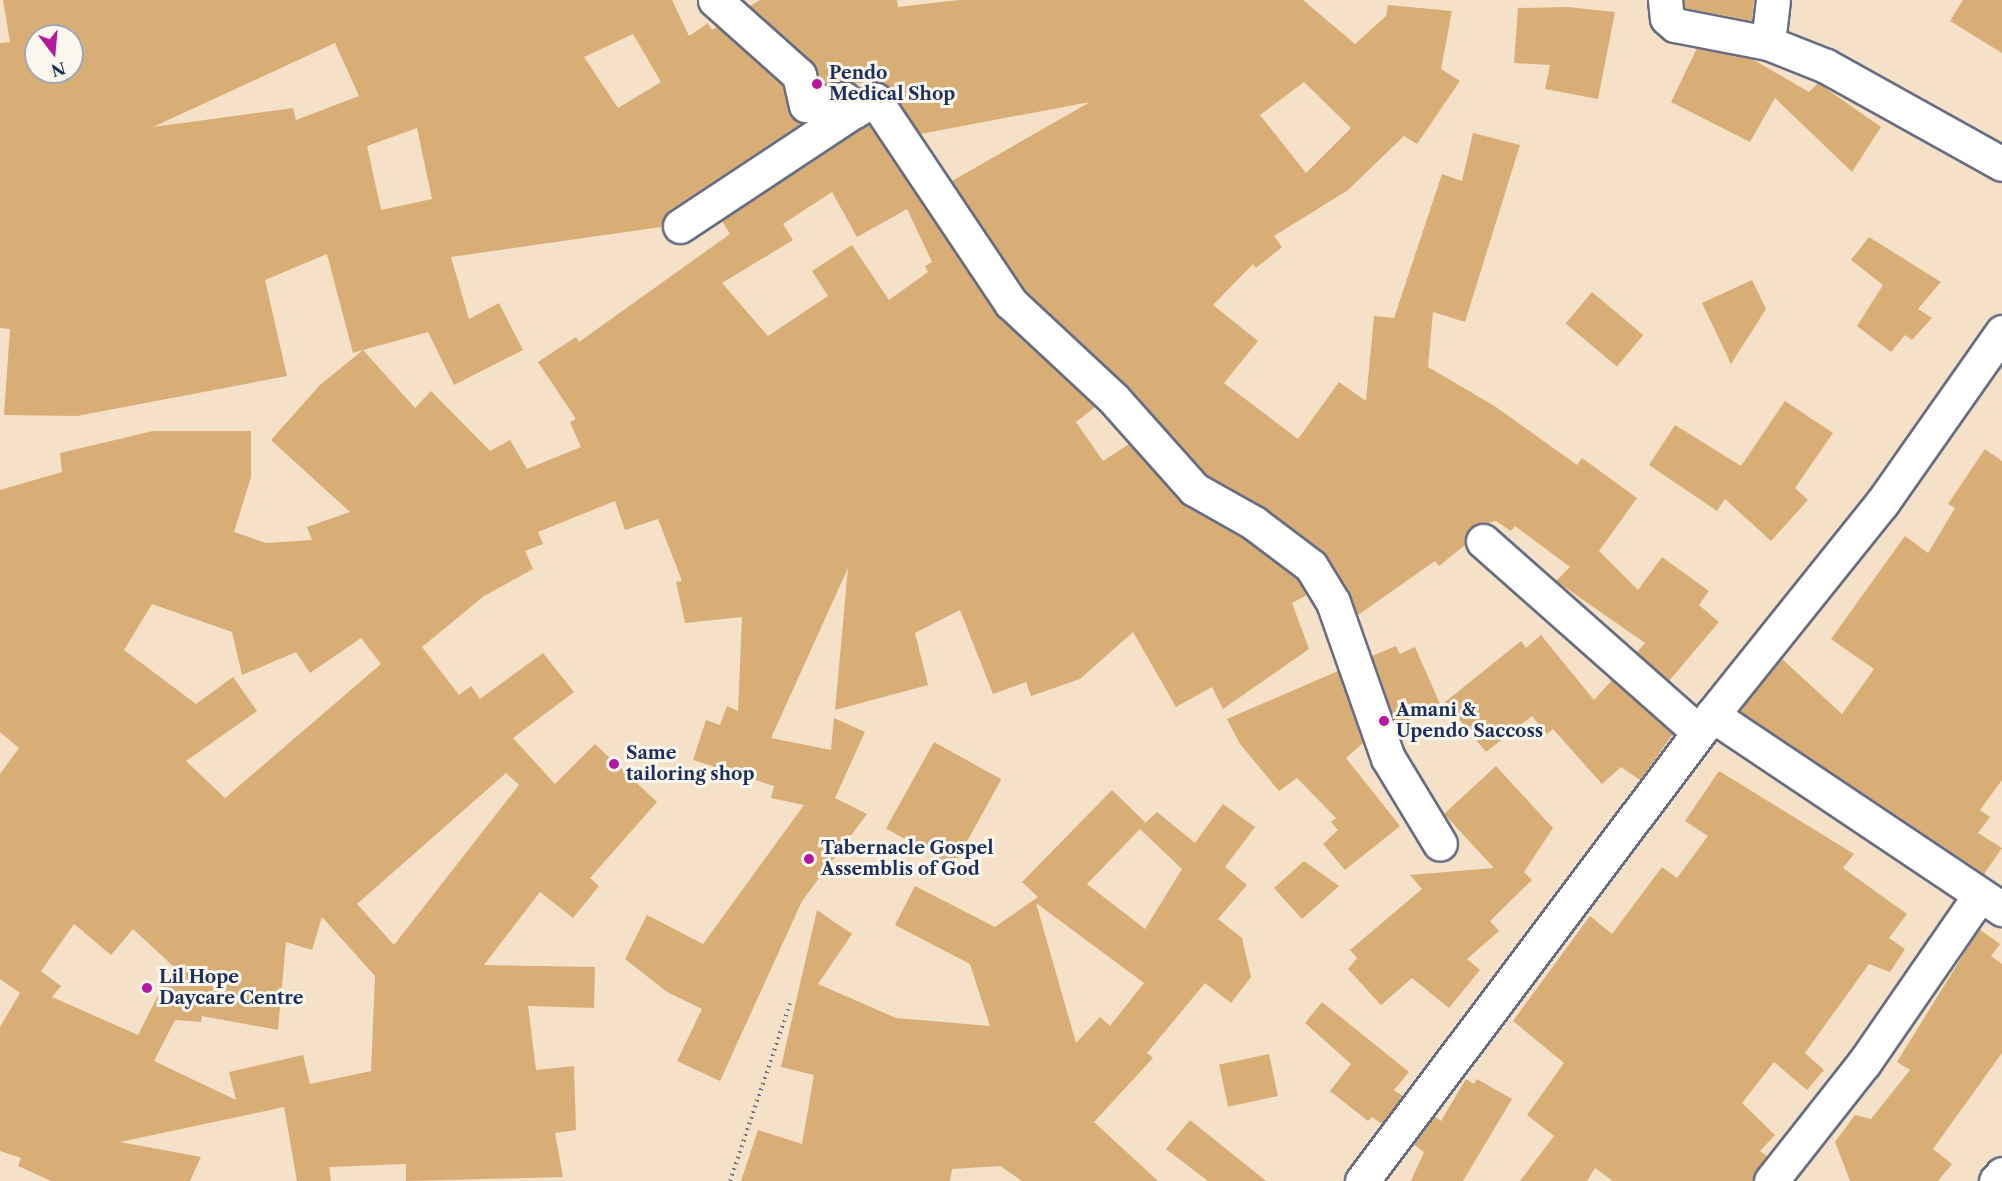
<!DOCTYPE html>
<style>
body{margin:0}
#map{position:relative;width:2002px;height:1181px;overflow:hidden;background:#f5e1c7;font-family:"Libre Caslon Text",serif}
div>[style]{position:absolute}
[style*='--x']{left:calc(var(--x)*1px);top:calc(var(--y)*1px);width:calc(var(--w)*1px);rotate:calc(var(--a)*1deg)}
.building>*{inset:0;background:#d8ae76;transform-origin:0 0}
.path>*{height:4px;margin-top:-2px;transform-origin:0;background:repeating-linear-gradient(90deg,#676d83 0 1.5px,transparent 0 6px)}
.roads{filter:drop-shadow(2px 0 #676d83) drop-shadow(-2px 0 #676d83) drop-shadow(0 2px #676d83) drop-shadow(0 -2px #676d83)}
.street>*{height:33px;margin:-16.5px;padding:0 16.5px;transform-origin:16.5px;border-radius:16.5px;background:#fff}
.dots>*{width:16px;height:16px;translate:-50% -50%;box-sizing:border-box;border:3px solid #fbf7ec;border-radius:50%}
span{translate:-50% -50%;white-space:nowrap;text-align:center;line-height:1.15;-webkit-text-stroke:6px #fbf7ec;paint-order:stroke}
.poi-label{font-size:18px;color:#1b2f5e;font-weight:700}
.left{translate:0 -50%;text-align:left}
.north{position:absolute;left:24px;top:24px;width:60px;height:60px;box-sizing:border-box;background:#fbf7ec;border:2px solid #a1a7b3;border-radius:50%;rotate:164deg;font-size:16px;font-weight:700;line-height:24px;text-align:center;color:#1b2f5e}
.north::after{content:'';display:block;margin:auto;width:21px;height:27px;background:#b5179e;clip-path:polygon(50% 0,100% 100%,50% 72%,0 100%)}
</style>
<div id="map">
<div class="building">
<div style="clip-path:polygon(evenodd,3px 0,672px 0,689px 36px,708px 23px,712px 30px,717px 27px,782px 85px,792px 117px,802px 123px,670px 210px,661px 227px,451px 257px,469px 319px,499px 303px,523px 350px,454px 385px,428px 332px,363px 350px,415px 408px,431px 391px,490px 451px,510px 440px,527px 469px,581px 447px,570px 422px,576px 419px,538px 362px,576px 337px,579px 342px,730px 234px,722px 221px,869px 124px,996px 314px,1095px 407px,1076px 422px,1103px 461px,1129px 444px,1184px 505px,1244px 539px,1297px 579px,1307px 595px,1292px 603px,1309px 649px,1223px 709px,1212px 687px,1176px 707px,1133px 632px,1080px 679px,1031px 696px,1026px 682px,993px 694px,960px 610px,915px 633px,928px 685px,835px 710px,848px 568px,771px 738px,831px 750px,834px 718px,865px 732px,835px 798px,867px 814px,802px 901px,720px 1081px,677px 1061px,702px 1009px,667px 992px,625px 959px,647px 915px,703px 944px,804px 805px,771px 798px,774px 786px,693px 760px,706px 720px,720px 725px,727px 706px,738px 711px,742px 617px,685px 623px,676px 582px,682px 581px,658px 519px,625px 530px,615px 501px,538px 532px,543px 544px,525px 551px,533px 569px,484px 596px,422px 647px,459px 695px,471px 686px,480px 699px,543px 653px,574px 692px,513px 738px,555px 784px,595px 744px,657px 802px,590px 878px,599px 886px,573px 918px,540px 892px,484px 965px,595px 967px,594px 1008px,528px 1006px,536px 1070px,574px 1066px,576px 1130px,555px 1133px,563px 1177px,406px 1181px,406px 1164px,329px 1167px,331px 1181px,297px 1181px,284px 1107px,120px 1142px,201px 1157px,190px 1181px,51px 1181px,18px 1166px,21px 1158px,0 1151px,0 1027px,20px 993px,0 979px,0 774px,19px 748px,0 732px,0 490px,62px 472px,60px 453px,153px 431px,251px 431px,251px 477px,234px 532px,266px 543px,312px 540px,307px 527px,350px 512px,271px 440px,320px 385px,363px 350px,353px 353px,327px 254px,265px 280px,287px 376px,77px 416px,4px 415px,10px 329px,0 328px,0 43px,10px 42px,3px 0,633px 34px,661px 82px,618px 108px,584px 57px,633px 34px,3px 0,36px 36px,72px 36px,72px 72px,36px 72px,36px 36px,3px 0,335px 43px,359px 96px,296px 120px,293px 108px,153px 127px,335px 43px,3px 0,417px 128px,432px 199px,381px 210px,367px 146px,417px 128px,3px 0,832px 192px,857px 237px,907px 209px,932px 262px,925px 266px,928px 272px,889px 300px,852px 245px,812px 271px,828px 296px,768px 336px,722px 283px,793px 240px,783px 224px,832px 192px,3px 0,152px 604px,232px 632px,242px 675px,296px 652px,310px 673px,361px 638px,381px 664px,225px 798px,186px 761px,257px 711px,233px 677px,196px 704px,124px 650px,152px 604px,3px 0,506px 773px,519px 785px,394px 945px,357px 904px,506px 773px,3px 0,322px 917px,375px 976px,371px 1071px,310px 1084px,303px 1055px,229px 1072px,236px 1100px,154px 1061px,175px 1020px,201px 1022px,202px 1016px,278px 1030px,286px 942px,312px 950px,322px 917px,3px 0,74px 924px,111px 955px,133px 929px,173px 966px,138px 1035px,52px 997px,61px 986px,41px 971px,74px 924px)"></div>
<div style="clip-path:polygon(evenodd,760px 0,897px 0,898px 7px,959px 0,1303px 0,1355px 44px,1386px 16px,1388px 5px,1452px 11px,1441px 69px,1460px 81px,1417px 144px,1404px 136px,1348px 190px,1274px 236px,1282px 247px,1256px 268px,1253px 264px,1213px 305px,1258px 341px,1224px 383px,1298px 439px,1339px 382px,1366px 401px,1374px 316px,1394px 318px,1442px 174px,1462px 181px,1473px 133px,1520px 145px,1465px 322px,1433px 312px,1428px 367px,1496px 407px,1577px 465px,1582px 458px,1637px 498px,1599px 551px,1638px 590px,1662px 557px,1709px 591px,1699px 605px,1719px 622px,1669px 681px,1637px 652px,1645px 643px,1556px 581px,1570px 567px,1515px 526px,1511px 531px,1496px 521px,1469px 528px,1465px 545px,1439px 566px,1435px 561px,1358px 615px,1323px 551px,1265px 508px,1206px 474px,1127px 386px,1025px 291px,952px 181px,1090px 102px,920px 134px,883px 83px,820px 84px,811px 61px,750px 6px,760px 0,1304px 82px,1351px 128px,1306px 173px,1260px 115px,1304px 82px)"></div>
<div style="clip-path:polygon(1684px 0,1754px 0,1752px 21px,1685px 8px)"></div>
<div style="clip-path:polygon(1963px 0,2002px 0,2002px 53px,1950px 21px)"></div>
<div style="clip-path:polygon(1568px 7px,1615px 12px,1598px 99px,1545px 89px,1550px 65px,1514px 63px,1518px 8px)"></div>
<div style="clip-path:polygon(1697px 48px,1752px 59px,1809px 92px,1818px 83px,1881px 127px,1852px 172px,1775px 98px,1750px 142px,1671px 102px)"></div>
<div style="clip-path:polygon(1869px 237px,1941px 282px,1918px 309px,1932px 318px,1912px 340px,1905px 335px,1891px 352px,1857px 326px,1883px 285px,1851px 260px)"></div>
<div style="clip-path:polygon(1752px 280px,1766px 309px,1731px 364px,1702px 303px)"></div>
<div style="left:1592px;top:292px;width:67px;height:41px;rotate:40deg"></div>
<div style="clip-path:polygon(1785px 401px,1833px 433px,1795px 488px,1808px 500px,1771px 541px,1725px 499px,1717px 511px,1649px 465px,1675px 425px,1741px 466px)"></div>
<div style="clip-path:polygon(1985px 449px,2002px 461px,2002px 780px,1980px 810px,1990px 817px,1978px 833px,2002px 848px,1984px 874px,1740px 711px,1782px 659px,1842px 714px,1874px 669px,1831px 639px,1905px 536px,1928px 553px,1955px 508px,1948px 504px)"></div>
<div style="clip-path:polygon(1541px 635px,1594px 700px,1612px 680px,1673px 734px,1640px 780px,1621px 767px,1602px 784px,1553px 729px,1547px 734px,1532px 716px,1486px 752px,1445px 702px,1521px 641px,1526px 648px)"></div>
<div style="clip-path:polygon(1396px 646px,1400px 654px,1415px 647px,1440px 704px,1397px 726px,1372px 656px)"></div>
<div style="clip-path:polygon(1338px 671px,1363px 743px,1346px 758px,1400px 826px,1345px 870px,1323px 844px,1338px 830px,1331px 822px,1336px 818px,1297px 778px,1279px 791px,1240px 744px,1227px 719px)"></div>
<div style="left:934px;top:742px;width:77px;height:99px;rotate:29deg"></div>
<div style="clip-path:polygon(1496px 766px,1553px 828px,1524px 872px,1532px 880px,1490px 921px,1499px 931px,1467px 959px,1480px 970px,1449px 1008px,1412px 978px,1381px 1005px,1348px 969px,1357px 958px,1350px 950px,1422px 889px,1410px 875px,1494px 868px,1444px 814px)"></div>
<div style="clip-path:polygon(1719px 771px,1854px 854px,1843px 868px,1907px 914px,1889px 938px,1905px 949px,1890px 972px,1869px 964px,1805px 1053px,1824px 1070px,1807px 1090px,1774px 1062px,1742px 1103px,1775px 1135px,1760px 1151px,1767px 1156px,1753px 1181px,1613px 1181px,1595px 1168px,1587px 1181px,1520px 1181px,1554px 1136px,1527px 1115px,1564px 1063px,1513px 1021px,1590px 916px,1612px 934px,1662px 867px,1677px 878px,1708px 836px,1685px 821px)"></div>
<div style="clip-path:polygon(evenodd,1112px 790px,1146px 823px,1141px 827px,1157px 812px,1195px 843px,1223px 804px,1255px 827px,1225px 867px,1247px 885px,1218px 919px,1242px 938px,1251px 977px,1231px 1003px,1205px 983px,1147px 1053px,1153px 1058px,1094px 1122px,1158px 1181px,1022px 1181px,1000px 1166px,952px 1169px,950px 1181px,741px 1181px,758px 1130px,802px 1144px,814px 1075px,781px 1067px,817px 910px,852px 934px,818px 984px,896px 1018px,990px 1026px,970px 964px,895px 925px,915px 886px,995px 927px,1038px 897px,1022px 882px,1112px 790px,1140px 829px,1182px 869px,1145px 929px,1087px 884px,1140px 829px,1112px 790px,1036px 903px,1144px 983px,1110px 1026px,1100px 1017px,1076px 1043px,1036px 903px)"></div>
<div style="clip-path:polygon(1304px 861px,1339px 886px,1302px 919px,1274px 888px)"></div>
<div style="clip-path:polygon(1979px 929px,2000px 944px,1991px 956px,2002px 964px,2002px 1053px,1933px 1149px,1952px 1164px,1938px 1181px,1850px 1181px,1835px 1142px,1855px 1115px,1871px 1119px,1910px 1070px,1897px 1062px)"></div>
<div style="clip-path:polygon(1322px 1002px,1409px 1072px,1394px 1090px,1403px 1096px,1382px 1124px,1372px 1117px,1368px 1121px,1330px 1091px,1351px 1064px,1305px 1023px)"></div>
<div style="left:1269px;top:1054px;width:43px;height:51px;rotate:78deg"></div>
<div style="clip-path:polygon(1466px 1079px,1474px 1084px,1477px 1079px,1512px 1099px,1463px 1181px,1411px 1181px,1424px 1152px,1413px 1144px,1434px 1116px,1441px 1121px)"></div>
<div style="clip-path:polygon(1190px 1120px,1266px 1181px,1208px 1181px,1166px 1149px)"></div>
</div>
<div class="path">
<div style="--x:730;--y:1181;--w:190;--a:-71.3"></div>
</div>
<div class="roads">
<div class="street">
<div style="--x:715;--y:0;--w:113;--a:41.8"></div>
<div style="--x:799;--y:75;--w:31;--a:77"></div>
<div style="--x:806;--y:105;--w:38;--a:-9"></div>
<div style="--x:844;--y:99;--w:16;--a:50"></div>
<div style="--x:854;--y:111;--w:24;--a:-28"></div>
<div style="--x:875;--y:100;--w:244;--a:56.2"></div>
<div style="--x:1011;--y:303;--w:139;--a:43"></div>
<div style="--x:1113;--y:398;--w:122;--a:48.3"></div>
<div style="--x:1194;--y:489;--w:69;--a:29.5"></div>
<div style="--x:1254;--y:523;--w:71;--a:37"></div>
<div style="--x:1311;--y:566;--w:42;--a:58.6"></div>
<div style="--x:1333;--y:602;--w:165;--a:70.6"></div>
<div style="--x:1388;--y:758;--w:100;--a:58.8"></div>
<div style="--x:1665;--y:0;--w:18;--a:84"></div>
<div style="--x:1667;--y:18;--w:11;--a:41"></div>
<div style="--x:1675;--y:25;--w:95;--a:11"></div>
<div style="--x:1768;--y:43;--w:62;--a:21.6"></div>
<div style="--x:1826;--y:66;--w:201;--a:29.1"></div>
<div style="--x:1768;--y:43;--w:43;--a:-83.4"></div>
<div style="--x:680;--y:226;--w:209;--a:-33.5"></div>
<div style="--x:1483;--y:541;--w:288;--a:41.5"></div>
<div style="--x:1712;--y:715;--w:349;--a:33.8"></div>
<div style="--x:1362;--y:1181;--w:583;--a:-53.09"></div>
<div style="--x:1712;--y:715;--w:272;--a:-51.3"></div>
<div style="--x:1882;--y:503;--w:209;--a:-54.9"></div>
<div style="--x:1771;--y:1181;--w:150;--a:-51.8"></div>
<div style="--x:1864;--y:1063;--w:204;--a:-55.4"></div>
<div style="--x:1996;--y:1181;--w:9;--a:-49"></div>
</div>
</div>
<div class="dots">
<div style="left:817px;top:84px;background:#b5179e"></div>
<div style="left:1384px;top:721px;background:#b5179e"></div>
<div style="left:614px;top:764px;background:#b5179e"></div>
<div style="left:809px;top:859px;background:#b5179e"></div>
<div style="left:147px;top:988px;background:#b5179e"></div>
</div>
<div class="poi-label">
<span class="left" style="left:829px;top:84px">Pendo<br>Medical Shop</span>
<span class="left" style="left:1396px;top:721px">Amani &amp;<br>Upendo Saccoss</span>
<span class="left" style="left:626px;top:764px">Same<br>tailoring shop</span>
<span class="left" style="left:821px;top:859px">Tabernacle Gospel<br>Assemblis of God</span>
<span class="left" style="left:159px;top:988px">Lil Hope<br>Daycare Centre</span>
</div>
<div class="north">N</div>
</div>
